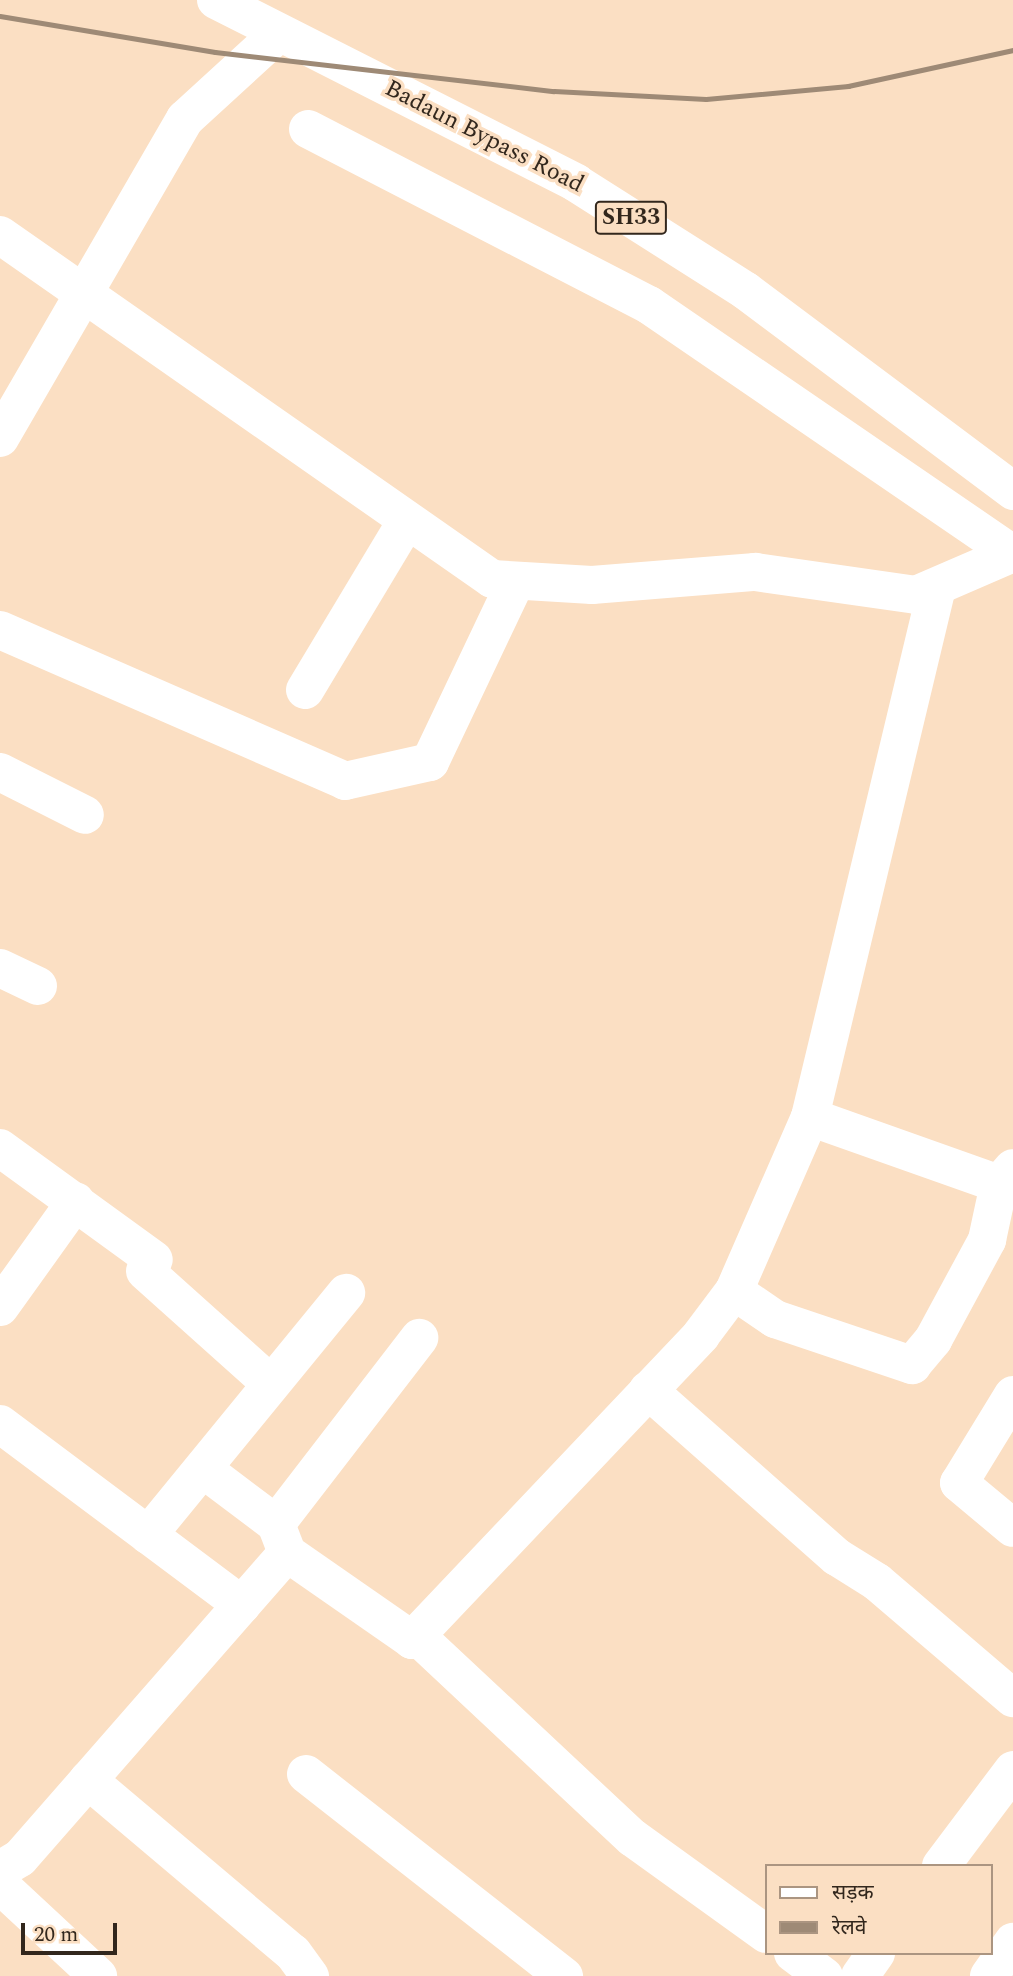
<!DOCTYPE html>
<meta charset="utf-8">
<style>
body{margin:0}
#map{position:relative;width:1013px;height:1976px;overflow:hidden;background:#fbdfc3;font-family:Spectral,"Noto Sans Devanagari",serif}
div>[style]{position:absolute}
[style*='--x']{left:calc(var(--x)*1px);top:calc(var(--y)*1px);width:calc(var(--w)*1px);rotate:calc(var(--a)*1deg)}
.minor>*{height:38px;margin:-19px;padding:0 19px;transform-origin:19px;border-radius:19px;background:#fff}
.major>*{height:38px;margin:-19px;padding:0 19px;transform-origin:19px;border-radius:19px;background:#fff}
.rail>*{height:5px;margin:-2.5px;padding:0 2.5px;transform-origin:2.5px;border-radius:2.5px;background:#9e8a76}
span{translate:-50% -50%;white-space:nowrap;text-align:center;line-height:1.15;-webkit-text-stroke:7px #fbdfc3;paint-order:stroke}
.shield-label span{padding:2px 5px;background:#fbdfc3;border:2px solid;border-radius:5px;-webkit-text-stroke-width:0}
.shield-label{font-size:23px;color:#32271d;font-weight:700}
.street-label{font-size:24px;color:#32271d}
.legend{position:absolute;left:765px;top:1864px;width:228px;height:91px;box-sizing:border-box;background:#fbdfc3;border:2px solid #ab9581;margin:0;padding:9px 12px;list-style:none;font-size:21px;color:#32271d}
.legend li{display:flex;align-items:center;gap:14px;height:35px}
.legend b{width:35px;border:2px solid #ab9581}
.scale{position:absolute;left:21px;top:1923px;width:96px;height:32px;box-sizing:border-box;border:4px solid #32271d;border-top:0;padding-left:9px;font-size:21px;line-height:24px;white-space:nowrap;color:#32271d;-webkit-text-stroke:5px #fbdfc3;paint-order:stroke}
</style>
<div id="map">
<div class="minor">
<div style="--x:308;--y:129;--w:384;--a:27.3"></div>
<div style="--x:649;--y:305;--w:441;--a:34.4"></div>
<div style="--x:0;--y:235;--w:600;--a:34.96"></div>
<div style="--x:492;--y:579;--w:100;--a:3.4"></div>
<div style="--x:592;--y:585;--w:164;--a:-4.6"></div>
<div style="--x:755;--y:572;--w:163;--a:8.1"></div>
<div style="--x:916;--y:595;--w:106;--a:-23.4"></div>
<div style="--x:0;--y:438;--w:369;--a:-59.9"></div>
<div style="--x:185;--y:119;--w:127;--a:-42.5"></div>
<div style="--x:0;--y:630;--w:377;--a:23.6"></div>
<div style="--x:345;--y:781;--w:87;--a:-12.6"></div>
<div style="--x:430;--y:762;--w:200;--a:-64.6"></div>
<div style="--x:305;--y:690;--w:198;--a:-59"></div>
<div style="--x:0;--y:772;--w:95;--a:26.8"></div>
<div style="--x:0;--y:968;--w:42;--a:25.3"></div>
<div style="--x:810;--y:1117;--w:201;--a:19.5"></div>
<div style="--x:0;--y:1148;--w:190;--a:36"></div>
<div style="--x:145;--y:1271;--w:169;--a:41.9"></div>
<div style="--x:734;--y:1291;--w:50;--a:34.3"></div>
<div style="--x:775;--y:1319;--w:145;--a:18.6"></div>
<div style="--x:912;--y:1365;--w:33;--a:-50"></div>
<div style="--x:933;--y:1340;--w:114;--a:-61.6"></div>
<div style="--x:987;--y:1240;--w:57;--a:-77.9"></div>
<div style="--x:999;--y:1184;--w:21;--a:-49"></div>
<div style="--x:0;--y:1307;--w:130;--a:-54.4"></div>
<div style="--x:648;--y:1390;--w:252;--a:41.5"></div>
<div style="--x:837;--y:1557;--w:47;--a:32"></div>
<div style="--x:877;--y:1582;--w:179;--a:40.5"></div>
<div style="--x:1013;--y:1395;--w:103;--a:121.5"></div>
<div style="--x:959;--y:1483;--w:70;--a:39.8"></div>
<div style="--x:0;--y:1424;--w:302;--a:36.8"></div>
<div style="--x:203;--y:1469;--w:91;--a:37"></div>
<div style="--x:276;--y:1524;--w:25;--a:69"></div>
<div style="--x:276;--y:1524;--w:235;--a:-52.4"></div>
<div style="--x:148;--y:1535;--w:313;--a:-50.7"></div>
<div style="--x:412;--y:1640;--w:8;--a:-7"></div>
<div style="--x:420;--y:1639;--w:291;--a:43.1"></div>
<div style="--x:633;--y:1838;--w:164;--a:35.8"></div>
<div style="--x:306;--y:1774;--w:328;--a:38.1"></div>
<div style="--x:88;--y:1780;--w:268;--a:40.2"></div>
<div style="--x:293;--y:1953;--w:29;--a:54"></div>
<div style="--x:941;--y:1866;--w:120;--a:-53.1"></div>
<div style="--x:0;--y:1870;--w:23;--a:-31"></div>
<div style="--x:20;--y:1858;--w:405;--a:-48.8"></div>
<div style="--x:287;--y:1553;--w:152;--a:34.8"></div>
<div style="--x:412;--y:1640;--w:420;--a:-46.5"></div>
<div style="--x:701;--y:1335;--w:55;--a:-53.1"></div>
<div style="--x:734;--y:1291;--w:190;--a:-66.4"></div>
<div style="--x:810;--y:1117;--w:545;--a:-76.52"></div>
<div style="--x:0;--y:1885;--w:134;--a:42.9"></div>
<div style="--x:793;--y:1953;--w:39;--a:37"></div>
<div style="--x:860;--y:1976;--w:28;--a:-55"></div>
<div style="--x:989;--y:1976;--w:42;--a:-54.8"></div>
</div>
<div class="major">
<div style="--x:216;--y:0;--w:404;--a:26.9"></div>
<div style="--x:576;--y:183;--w:201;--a:32.4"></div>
<div style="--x:746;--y:291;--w:334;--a:36.8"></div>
</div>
<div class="rail">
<div style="--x:0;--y:16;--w:218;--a:9.5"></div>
<div style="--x:215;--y:52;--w:341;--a:6.6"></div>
<div style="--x:554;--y:91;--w:152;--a:3"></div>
<div style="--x:706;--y:99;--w:143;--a:-5.2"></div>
<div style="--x:848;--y:86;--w:169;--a:-12.3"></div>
</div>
<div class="shield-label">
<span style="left:631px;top:218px">SH33</span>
</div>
<div class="street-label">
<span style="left:484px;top:137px;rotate:27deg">Badaun Bypass Road</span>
</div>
<ul class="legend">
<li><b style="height:9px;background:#fff"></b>सड़क</li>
<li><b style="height:9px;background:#9e8a76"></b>रेलवे</li>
</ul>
<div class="scale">20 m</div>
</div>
